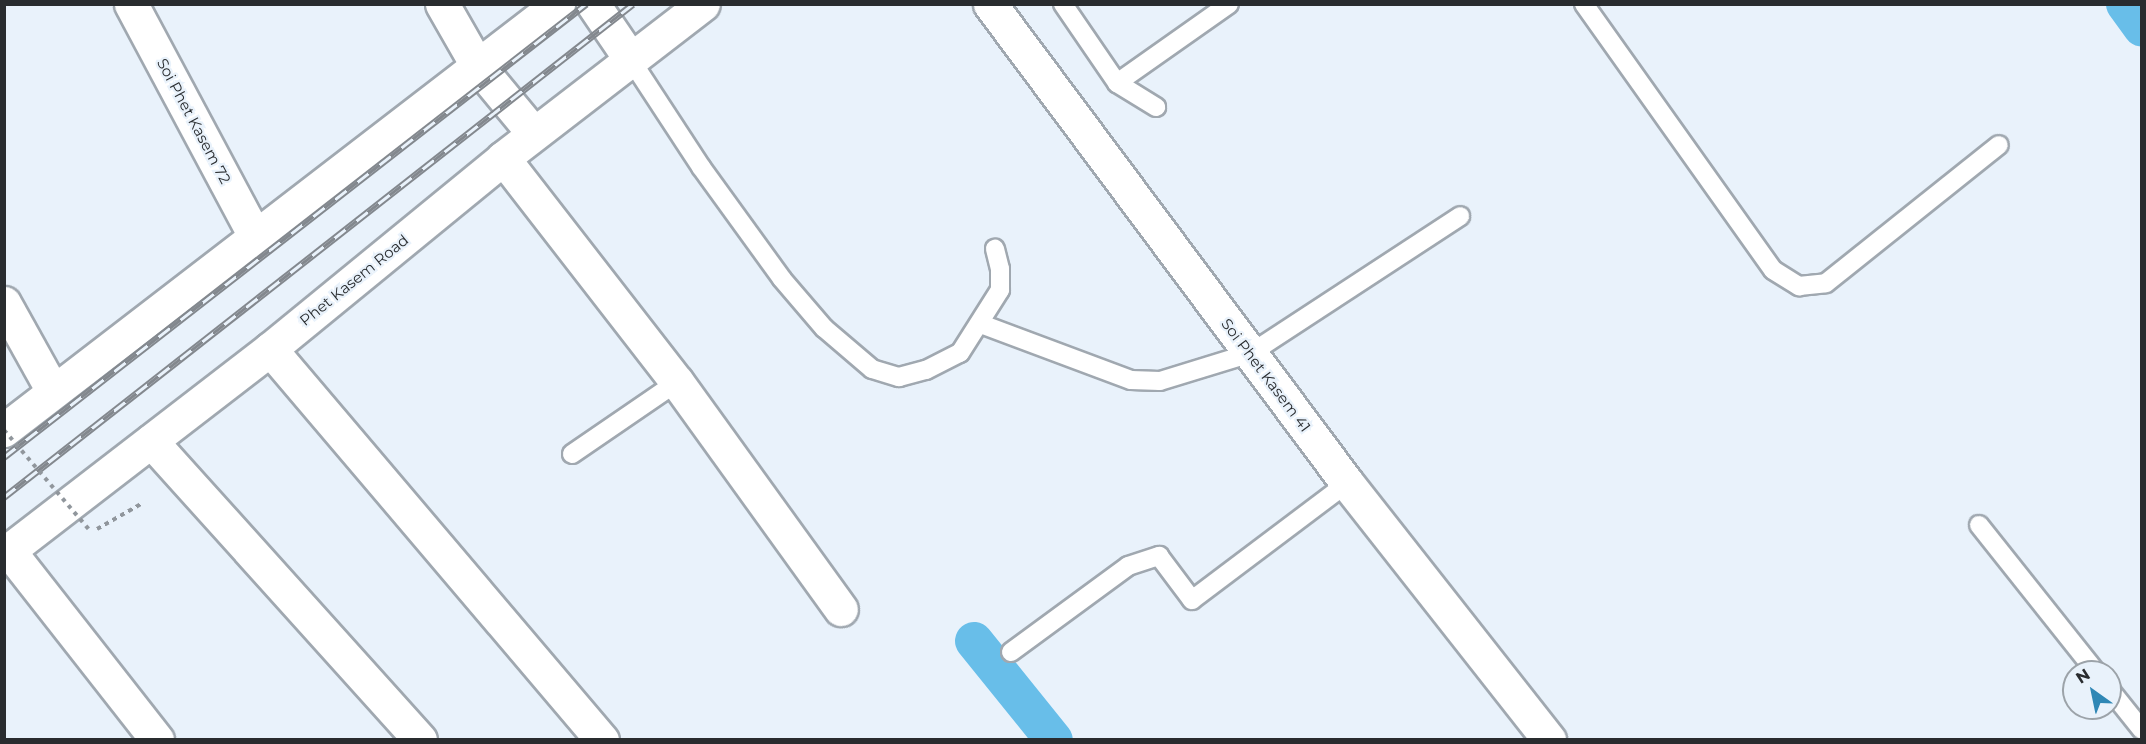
<!DOCTYPE html>
<style>
body{margin:0}
#map{position:relative;width:2146px;height:744px;overflow:hidden;background:#e9f2fb;font-family:Montserrat,sans-serif}
div>[style]{position:absolute}
[style*='--x']{left:calc(var(--x)*1px);top:calc(var(--y)*1px);width:calc(var(--w)*1px);rotate:calc(var(--a)*1deg)}
.canal>*{height:38px;margin:-19px;padding:0 19px;transform-origin:19px;border-radius:19px;background:#68bee9}
.path>*{height:4px;margin-top:-2px;transform-origin:0;background:repeating-linear-gradient(90deg,#90969c 0 4.5px,transparent 0 9px)}
.roads{filter:drop-shadow(2px 0 #a0a8b0) drop-shadow(-2px 0 #a0a8b0) drop-shadow(0 2px #a0a8b0) drop-shadow(0 -2px #a0a8b0)}
.service>*{height:18px;margin:-9px;padding:0 9px;transform-origin:9px;border-radius:9px;background:#fff}
.minor>*{height:33px;margin:-16.5px;padding:0 16.5px;transform-origin:16.5px;border-radius:16.5px;background:#fff}
.primary>*{height:33px;margin:-16.5px;padding:0 16.5px;transform-origin:16.5px;border-radius:16.5px;background:#fff}
.rail>*{height:7px;margin-top:-3.5px;transform-origin:0;background:repeating-linear-gradient(90deg,#e9f2fb 0 14px,#83888e 0 28px);box-sizing:border-box;border-block:2px solid #83888e}
.path-bridge>*{height:4px;margin-top:-2px;transform-origin:0;background:repeating-linear-gradient(90deg,#90969c 0 4.5px,transparent 0 9px)}
span{translate:-50% -50%;white-space:nowrap;text-align:center;line-height:1.15;-webkit-text-stroke:4.5px #e9f2fb;paint-order:stroke}
.street-label{font-size:15px;color:#292c2f}
.frame{position:absolute;inset:0;border:6px solid #292c2f;pointer-events:none}
.north{position:absolute;left:2062px;top:660px;width:60px;height:60px;box-sizing:border-box;background:#e9f2fb;border:2px solid #9ca3a9;border-radius:50%;rotate:327deg;font-size:16px;font-weight:700;line-height:24px;text-align:center;color:#292c2f}
.north::after{content:'';display:block;margin:auto;width:21px;height:27px;background:#2f87b5;clip-path:polygon(50% 0,100% 100%,50% 72%,0 100%)}
</style>
<div id="map">
<div class="canal">
<div style="--x:2125;--y:4;--w:29;--a:54"></div>
<div style="--x:974;--y:641;--w:127;--a:51.1"></div>
</div>
<div class="path">
<div style="--x:97;--y:529;--w:51;--a:-29.6"></div>
</div>
<div class="roads">
<div class="service">
<div style="--x:1063;--y:4;--w:96;--a:55.6"></div>
<div style="--x:1117;--y:83;--w:46;--a:31.6"></div>
<div style="--x:1584;--y:4;--w:326;--a:54.6"></div>
<div style="--x:1773;--y:270;--w:31;--a:32"></div>
<div style="--x:1799;--y:286;--w:27;--a:-6"></div>
<div style="--x:1826;--y:283;--w:221;--a:-38.6"></div>
<div style="--x:631;--y:60;--w:128;--a:56.8"></div>
<div style="--x:701;--y:167;--w:138;--a:54.1"></div>
<div style="--x:782;--y:279;--w:65;--a:49.4"></div>
<div style="--x:824;--y:328;--w:63;--a:40.5"></div>
<div style="--x:872;--y:369;--w:28;--a:17"></div>
<div style="--x:899;--y:377;--w:28;--a:-15"></div>
<div style="--x:926;--y:370;--w:38;--a:-27"></div>
<div style="--x:960;--y:353;--w:75;--a:-57.6"></div>
<div style="--x:1000;--y:290;--w:21;--a:-90"></div>
<div style="--x:1000;--y:269;--w:21;--a:-104"></div>
<div style="--x:1117;--y:83;--w:137;--a:-35.2"></div>
<div style="--x:981;--y:324;--w:160;--a:20.5"></div>
<div style="--x:1131;--y:380;--w:29;--a:2"></div>
<div style="--x:1160;--y:381;--w:95;--a:-17.1"></div>
<div style="--x:1251;--y:353;--w:250;--a:-33.2"></div>
<div style="--x:572;--y:454;--w:127;--a:-34.4"></div>
<div style="--x:1979;--y:525;--w:188;--a:51.5"></div>
<div style="--x:1011;--y:652;--w:145;--a:-36.3"></div>
<div style="--x:1128;--y:566;--w:33;--a:-18"></div>
<div style="--x:1159;--y:556;--w:55;--a:53.1"></div>
<div style="--x:1192;--y:600;--w:194;--a:-37"></div>
<div style="--x:2110;--y:690;--w:51;--a:51.3"></div>
</div>
<div class="minor">
<div style="--x:131;--y:4;--w:265;--a:61.9"></div>
<div style="--x:442;--y:4;--w:70;--a:60.2"></div>
<div style="--x:990;--y:4;--w:597;--a:53.3"></div>
<div style="--x:1347;--y:483;--w:327;--a:51.8"></div>
<div style="--x:503;--y:158;--w:284;--a:52.2"></div>
<div style="--x:677;--y:382;--w:280;--a:54.2"></div>
<div style="--x:4;--y:303;--w:101;--a:60.9"></div>
<div style="--x:270;--y:349;--w:513;--a:49.67"></div>
<div style="--x:151;--y:441;--w:402;--a:48"></div>
<div style="--x:9;--y:551;--w:240;--a:51.9"></div>
</div>
<div class="primary">
<div style="--x:593;--y:4;--w:68;--a:55.8"></div>
<div style="--x:477;--y:65;--w:89;--a:50.4"></div>
<div style="--x:4;--y:430;--w:699;--a:-37.56"></div>
<div style="--x:4;--y:554;--w:336;--a:-37.6"></div>
<div style="--x:270;--y:349;--w:301;--a:-39.3"></div>
<div style="--x:503;--y:158;--w:252;--a:-37.6"></div>
</div>
</div>
<div class="rail">
<div style="--x:4;--y:457;--w:738;--a:-37.9"></div>
<div style="--x:4;--y:497;--w:799;--a:-38.09"></div>
</div>
<div class="path-bridge">
<div style="--x:4;--y:430;--w:134;--a:49.5"></div>
</div>
<div class="street-label">
<span style="left:194px;top:121px;rotate:62deg">Soi Phet Kasem 72</span>
<span style="left:354px;top:280px;rotate:-39deg">Phet Kasem Road</span>
<span style="left:1266px;top:375px;rotate:53deg">Soi Phet Kasem 41</span>
</div>
<div class="frame"></div>
<div class="north">N</div>
</div>
